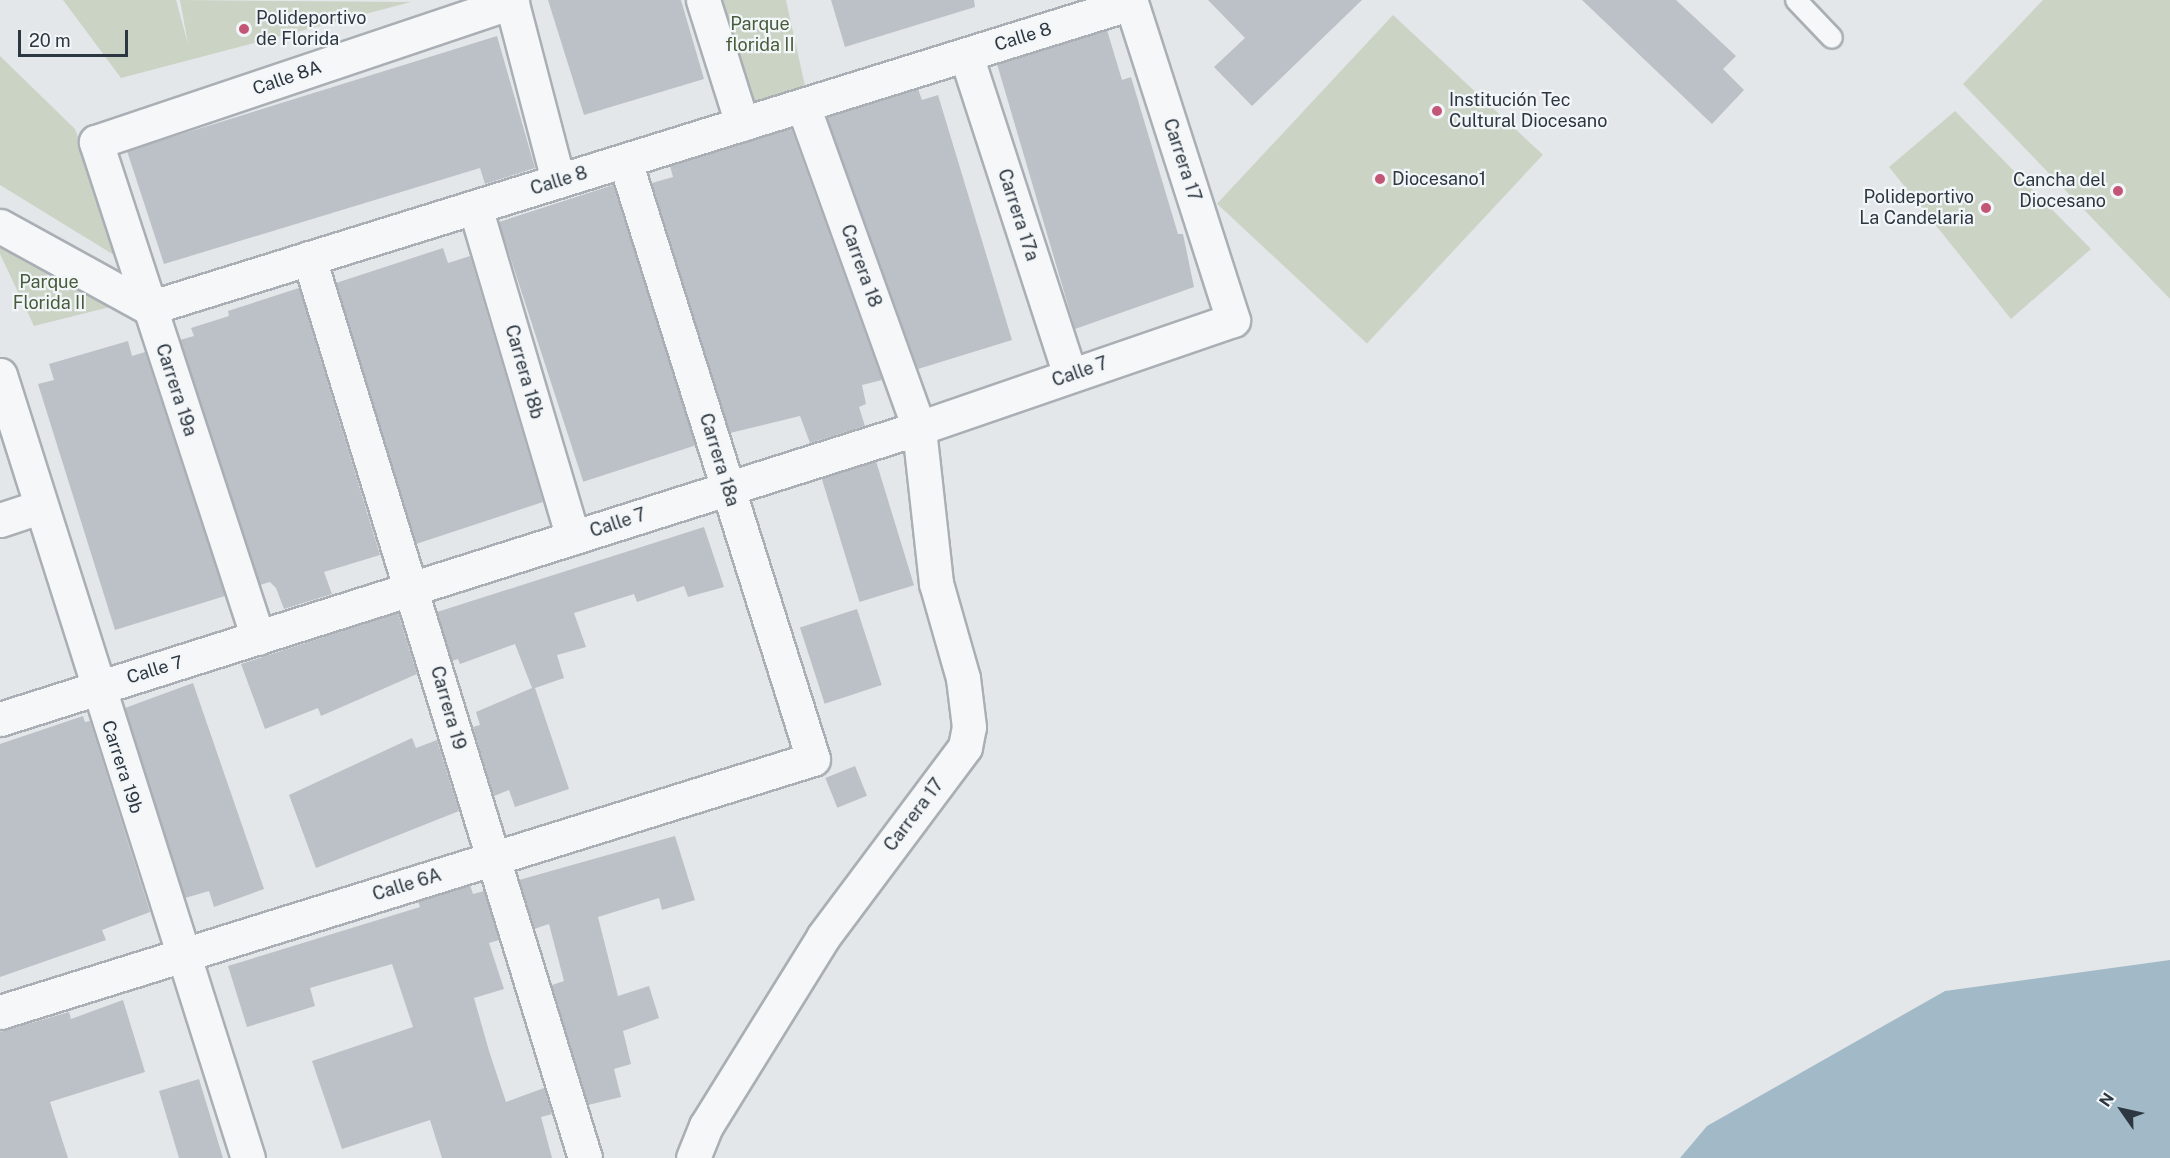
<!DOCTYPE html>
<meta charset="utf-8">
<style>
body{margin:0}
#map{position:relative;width:2170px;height:1158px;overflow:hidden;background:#e4e7ea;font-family:"Public Sans",sans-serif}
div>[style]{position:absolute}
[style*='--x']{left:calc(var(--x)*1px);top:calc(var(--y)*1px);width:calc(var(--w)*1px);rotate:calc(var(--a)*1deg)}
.green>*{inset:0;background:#cbd3c5;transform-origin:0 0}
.water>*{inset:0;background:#a2bac7}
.building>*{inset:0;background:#bbc1c7;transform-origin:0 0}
.roads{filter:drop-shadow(2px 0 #a9afb4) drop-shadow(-2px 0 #a9afb4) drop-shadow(0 2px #a9afb4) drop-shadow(0 -2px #a9afb4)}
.service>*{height:20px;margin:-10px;padding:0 10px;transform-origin:10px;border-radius:10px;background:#f6f7f9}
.minor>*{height:33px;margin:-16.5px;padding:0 16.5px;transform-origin:16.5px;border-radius:16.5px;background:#f6f7f9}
.dots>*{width:16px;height:16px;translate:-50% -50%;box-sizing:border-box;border:3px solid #f3f6f8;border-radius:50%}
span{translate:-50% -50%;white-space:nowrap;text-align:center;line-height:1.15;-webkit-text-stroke:4.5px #f3f6f8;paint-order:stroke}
.poi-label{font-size:18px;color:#2d3741}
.left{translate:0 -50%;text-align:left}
.right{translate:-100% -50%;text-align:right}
.park-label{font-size:18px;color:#475c3b}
.street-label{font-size:18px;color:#2d3741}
.north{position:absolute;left:2092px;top:1080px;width:60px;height:60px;-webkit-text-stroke:4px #f3f6f8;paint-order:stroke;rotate:304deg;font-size:16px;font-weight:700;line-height:24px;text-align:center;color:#2d3741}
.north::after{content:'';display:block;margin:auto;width:21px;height:27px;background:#2d3741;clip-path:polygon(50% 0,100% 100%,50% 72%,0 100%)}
.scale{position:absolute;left:18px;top:30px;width:110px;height:27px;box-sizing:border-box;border:3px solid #2d3741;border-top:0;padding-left:8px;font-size:18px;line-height:21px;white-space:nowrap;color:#2d3741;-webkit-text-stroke:4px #f3f6f8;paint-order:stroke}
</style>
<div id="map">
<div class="green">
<div style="clip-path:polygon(63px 0,176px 0,188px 44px,180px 0,411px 2px,121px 78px)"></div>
<div style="clip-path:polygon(714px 0,786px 0,805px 86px,749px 104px)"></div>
<div style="clip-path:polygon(2043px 0,2170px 0,2170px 299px,1963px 84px)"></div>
<div style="left:1393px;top:15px;width:205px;height:258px;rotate:43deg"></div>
<div style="clip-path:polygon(0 56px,75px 129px,127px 263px,0 185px)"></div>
<div style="clip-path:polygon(1955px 111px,2091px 249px,2011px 319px,1889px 167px)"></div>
<div style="clip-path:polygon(0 232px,126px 303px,34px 326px,0 254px)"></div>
</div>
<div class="water">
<div style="clip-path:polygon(2170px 960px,2170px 1158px,1680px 1158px,1707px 1126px,1945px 991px)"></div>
</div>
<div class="building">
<div style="clip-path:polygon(548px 0,681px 0,704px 79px,584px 115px)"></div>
<div style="clip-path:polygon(831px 0,974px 0,975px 7px,845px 47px)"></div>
<div style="clip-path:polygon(1208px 0,1362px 0,1252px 106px,1214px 67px,1245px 38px)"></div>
<div style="clip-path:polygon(1582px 0,1676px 0,1736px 56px,1723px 69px,1744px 90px,1712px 124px)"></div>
<div style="clip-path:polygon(1107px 30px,1122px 80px,1131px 77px,1178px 234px,1183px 234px,1194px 287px,1075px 329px,997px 64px)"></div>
<div style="clip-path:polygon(497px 36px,535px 168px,485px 184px,480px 168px,164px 264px,127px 151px)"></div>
<div style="clip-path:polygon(918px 89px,922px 100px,938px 95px,1012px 340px,918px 369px,827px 117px)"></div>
<div style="clip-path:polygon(791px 128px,882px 380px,862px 385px,866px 404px,859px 407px,865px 426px,810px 443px,800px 416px,730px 433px,652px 183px,673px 177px,670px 166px)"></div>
<div style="left:613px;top:185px;width:273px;height:120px;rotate:72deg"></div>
<div style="clip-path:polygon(443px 248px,448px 263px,470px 256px,543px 502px,416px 544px,336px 283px)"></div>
<div style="clip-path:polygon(299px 288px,380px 555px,324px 572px,332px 594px,284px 609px,276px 588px,270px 582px,260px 585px,180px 340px,194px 336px,191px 328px,229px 316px,228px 311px)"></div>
<div style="clip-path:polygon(128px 341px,132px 356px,145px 352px,225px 596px,115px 630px,38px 384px,54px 380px,49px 364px)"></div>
<div style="left:876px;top:461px;width:130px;height:57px;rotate:73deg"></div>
<div style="clip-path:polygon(704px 527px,724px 587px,688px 597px,684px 586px,637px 602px,634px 594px,574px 613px,586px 647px,557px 655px,564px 678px,535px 688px,569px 789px,515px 807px,509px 790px,494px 796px,473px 727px,480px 725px,476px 712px,532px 688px,515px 644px,460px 664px,458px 659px,452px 661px,437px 612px)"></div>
<div style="left:857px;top:609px;width:80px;height:60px;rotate:72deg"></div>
<div style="clip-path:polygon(398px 613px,417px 674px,321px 716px,318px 708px,265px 729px,241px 664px)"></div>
<div style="clip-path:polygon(193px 683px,264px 889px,214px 907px,209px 891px,185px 898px,125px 708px)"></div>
<div style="clip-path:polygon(83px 716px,85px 722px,90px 721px,150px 912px,102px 930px,106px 940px,0 977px,0 744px)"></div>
<div style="clip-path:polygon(412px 738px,416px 748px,437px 740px,459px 811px,316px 868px,289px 795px)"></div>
<div style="left:855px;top:766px;width:32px;height:32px;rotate:68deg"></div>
<div style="clip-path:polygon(675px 836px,695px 900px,662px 910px,659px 898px,598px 917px,618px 996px,649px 986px,659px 1018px,623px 1031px,631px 1064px,614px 1069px,621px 1097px,588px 1105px,552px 985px,564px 981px,549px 924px,534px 929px,519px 880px)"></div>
<div style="clip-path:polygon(470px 885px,473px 894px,484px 891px,499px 940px,489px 943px,504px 989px,474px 998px,489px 1051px,506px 1102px,544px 1088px,552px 1114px,541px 1117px,552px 1158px,442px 1158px,430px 1120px,342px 1149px,312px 1061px,413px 1027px,392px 964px,310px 988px,315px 1006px,247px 1027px,228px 966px,420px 907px,418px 901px)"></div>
<div style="clip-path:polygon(123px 1000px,145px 1072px,50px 1102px,68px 1158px,0 1158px,0 1032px,69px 1012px,71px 1019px)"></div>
<div style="clip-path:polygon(199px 1079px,223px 1158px,179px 1158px,159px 1091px)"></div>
</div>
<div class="roads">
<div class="service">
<div style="--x:1796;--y:0;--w:52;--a:46.5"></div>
</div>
<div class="minor">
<div style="--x:511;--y:0;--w:187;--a:75.4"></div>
<div style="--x:703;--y:0;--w:130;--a:72.5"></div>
<div style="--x:966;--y:55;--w:336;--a:72"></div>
<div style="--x:475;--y:207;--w:345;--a:73.5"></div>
<div style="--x:0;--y:226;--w:170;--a:28.8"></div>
<div style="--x:149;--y:308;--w:1028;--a:-17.25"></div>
<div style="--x:309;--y:258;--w:941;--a:72.95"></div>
<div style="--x:0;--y:375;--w:821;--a:72.43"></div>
<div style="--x:0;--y:520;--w:41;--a:-18.4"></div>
<div style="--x:258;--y:638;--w:522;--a:-108.09"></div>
<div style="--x:96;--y:142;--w:439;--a:-18.6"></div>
<div style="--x:0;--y:719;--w:964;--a:-17.57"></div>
<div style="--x:919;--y:428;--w:332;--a:-19"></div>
<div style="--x:1233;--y:320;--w:336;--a:-107.8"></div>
<div style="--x:0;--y:1012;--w:851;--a:-17.29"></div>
<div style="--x:813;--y:759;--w:627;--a:-107.45"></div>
<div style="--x:693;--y:1158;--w:35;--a:-68"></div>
<div style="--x:706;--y:1126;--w:222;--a:-58.2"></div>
<div style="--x:823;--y:937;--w:237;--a:-53.2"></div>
<div style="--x:965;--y:747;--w:20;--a:-79"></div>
<div style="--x:969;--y:727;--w:49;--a:-97"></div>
<div style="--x:963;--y:678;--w:99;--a:-105.9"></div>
<div style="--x:936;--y:583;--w:156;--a:-96.3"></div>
<div style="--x:919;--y:428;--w:343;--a:-109.8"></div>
</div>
</div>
<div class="dots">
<div style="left:244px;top:29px;background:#c35577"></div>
<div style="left:1437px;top:111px;background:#c35577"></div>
<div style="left:1380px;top:179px;background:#c35577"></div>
<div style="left:2118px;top:191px;background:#c35577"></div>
<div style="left:1986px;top:208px;background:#c35577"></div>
</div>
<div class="poi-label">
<span class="left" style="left:256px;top:29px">Polideportivo<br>de Florida</span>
<span class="left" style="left:1449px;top:111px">Institución Tec<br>Cultural Diocesano</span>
<span class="left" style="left:1392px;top:179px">Diocesano1</span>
<span class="right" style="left:2106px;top:191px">Cancha del<br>Diocesano</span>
<span class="right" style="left:1974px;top:208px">Polideportivo<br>La Candelaria</span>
</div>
<div class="park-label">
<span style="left:760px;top:35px">Parque<br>florida II</span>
<span style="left:49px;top:293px">Parque<br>Florida II</span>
</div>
<div class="street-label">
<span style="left:1023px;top:37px;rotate:-17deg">Calle 8</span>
<span style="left:287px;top:78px;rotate:-19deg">Calle 8A</span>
<span style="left:1182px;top:160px;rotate:72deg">Carrera 17</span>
<span style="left:559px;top:181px;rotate:-17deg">Calle 8</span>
<span style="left:1018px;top:215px;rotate:72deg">Carrera 17a</span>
<span style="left:861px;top:266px;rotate:70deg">Carrera 18</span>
<span style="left:524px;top:372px;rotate:74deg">Carrera 18b</span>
<span style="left:1080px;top:372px;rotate:-19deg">Calle 7</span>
<span style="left:176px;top:390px;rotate:72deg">Carrera 19a</span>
<span style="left:719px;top:460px;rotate:73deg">Carrera 18a</span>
<span style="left:618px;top:523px;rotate:-18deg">Calle 7</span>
<span style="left:155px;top:670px;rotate:-17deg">Calle 7</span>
<span style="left:448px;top:708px;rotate:74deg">Carrera 19</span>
<span style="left:122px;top:767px;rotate:72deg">Carrera 19b</span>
<span style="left:914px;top:815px;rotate:-53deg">Carrera 17</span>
<span style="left:407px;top:885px;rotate:-17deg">Calle 6A</span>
</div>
<div class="north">N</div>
<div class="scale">20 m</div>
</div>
